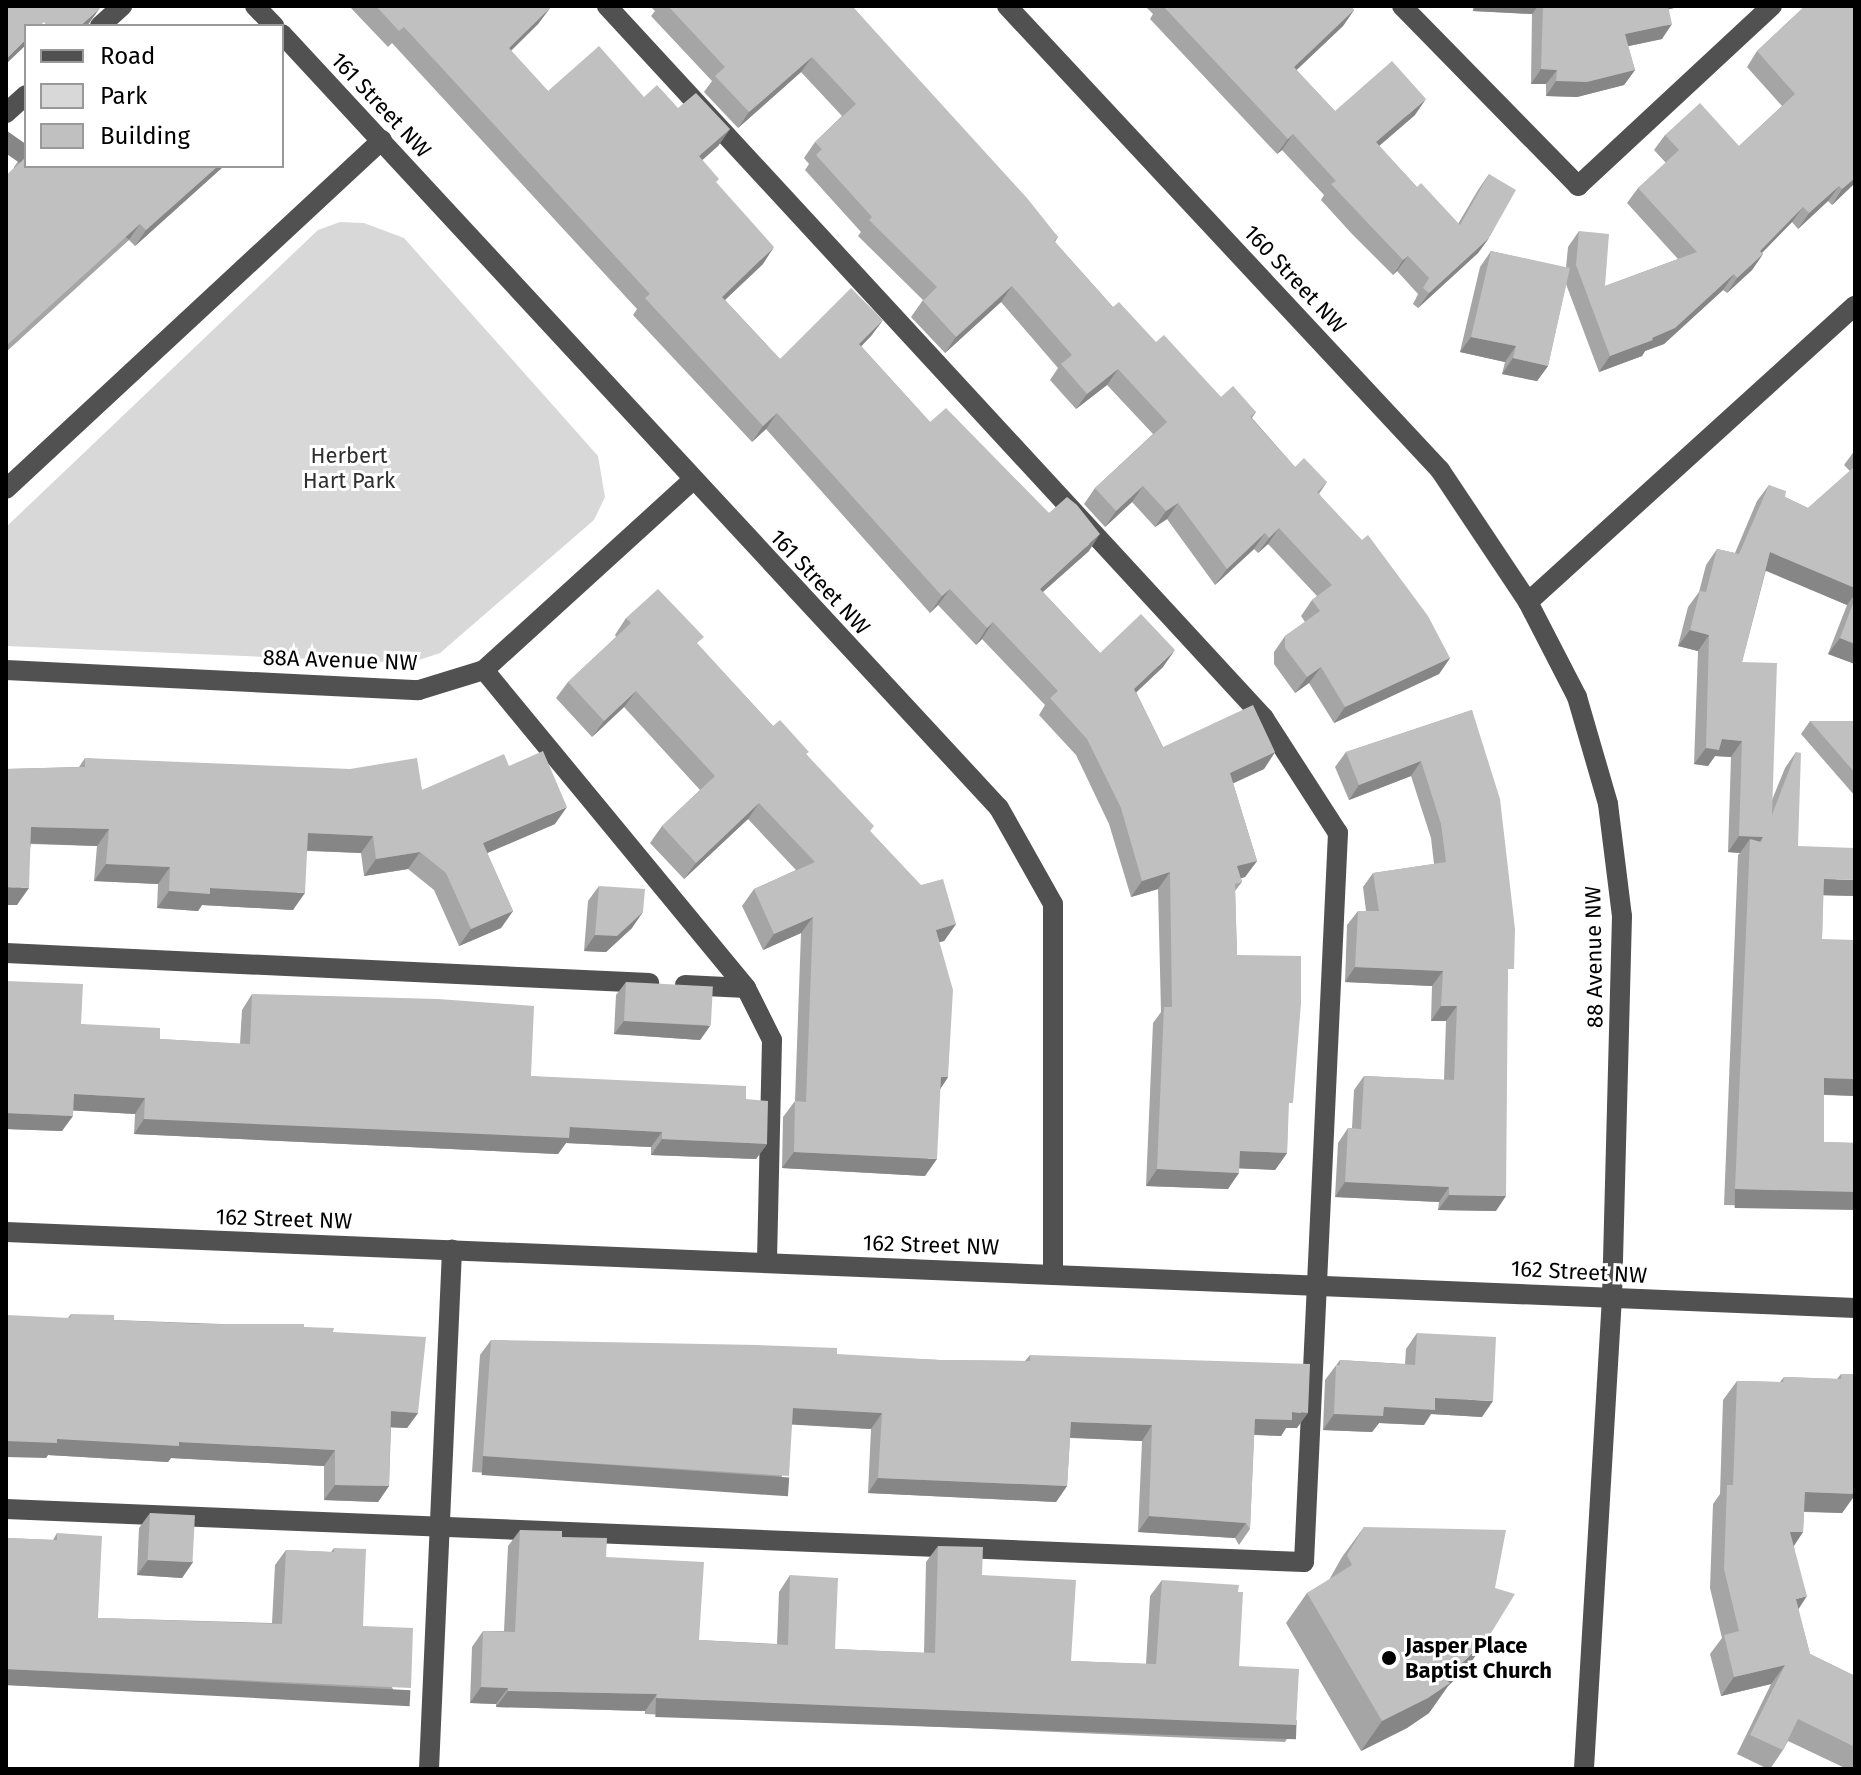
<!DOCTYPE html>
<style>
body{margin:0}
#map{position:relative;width:1861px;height:1775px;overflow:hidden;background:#fff;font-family:"Fira Sans",sans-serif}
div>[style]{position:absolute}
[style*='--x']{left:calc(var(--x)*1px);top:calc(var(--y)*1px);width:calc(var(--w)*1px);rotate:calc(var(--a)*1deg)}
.green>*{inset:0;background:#d8d8d8}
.minor>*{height:20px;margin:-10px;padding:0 10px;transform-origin:10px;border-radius:10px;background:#515151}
.wall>*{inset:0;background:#a5a5a5}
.shaded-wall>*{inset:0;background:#868686;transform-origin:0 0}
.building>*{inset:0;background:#c0c0c0;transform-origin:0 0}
.dots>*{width:22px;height:22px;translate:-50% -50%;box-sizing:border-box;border:4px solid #fff;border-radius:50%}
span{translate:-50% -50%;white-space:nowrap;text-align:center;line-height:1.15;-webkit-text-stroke:6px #fff;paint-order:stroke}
.street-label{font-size:22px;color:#000}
.park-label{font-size:22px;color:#2f2f2f}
.poi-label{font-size:22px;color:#000;font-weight:700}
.left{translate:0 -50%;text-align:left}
.frame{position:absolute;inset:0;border:8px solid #000;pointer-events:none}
.legend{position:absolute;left:24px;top:24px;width:260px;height:144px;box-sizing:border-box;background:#fff;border:2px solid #999;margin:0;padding:10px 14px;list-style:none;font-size:24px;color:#000}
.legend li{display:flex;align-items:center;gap:16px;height:40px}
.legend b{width:40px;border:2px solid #999}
</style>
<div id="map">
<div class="green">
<div style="clip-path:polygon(340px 222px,364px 223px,404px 238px,598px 456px,605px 497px,594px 520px,440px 653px,410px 663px,6px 646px,6px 527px,318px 230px)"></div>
</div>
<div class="minor">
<div style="--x:255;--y:6;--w:28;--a:46"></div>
<div style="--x:1007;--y:6;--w:635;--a:46.98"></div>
<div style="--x:1440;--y:470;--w:159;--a:56.3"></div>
<div style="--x:1528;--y:602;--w:107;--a:62.7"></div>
<div style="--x:1577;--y:697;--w:111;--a:73.8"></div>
<div style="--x:1608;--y:804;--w:113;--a:82.9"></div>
<div style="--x:1622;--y:916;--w:381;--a:91.5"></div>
<div style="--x:1612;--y:1297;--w:473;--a:93.4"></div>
<div style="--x:1402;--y:6;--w:252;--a:45.6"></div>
<div style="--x:1578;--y:186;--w:265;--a:-42.9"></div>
<div style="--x:100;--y:26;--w:30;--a:-42"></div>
<div style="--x:282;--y:34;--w:1055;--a:47.19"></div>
<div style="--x:999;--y:808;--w:110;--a:60.6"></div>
<div style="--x:1053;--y:904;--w:370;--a:90"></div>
<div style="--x:6;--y:113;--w:27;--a:-42"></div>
<div style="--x:6;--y:489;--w:513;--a:-42.87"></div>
<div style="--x:1528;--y:602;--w:441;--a:-42.2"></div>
<div style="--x:6;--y:670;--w:413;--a:2.8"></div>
<div style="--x:419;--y:690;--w:68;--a:-17.1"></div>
<div style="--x:484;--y:670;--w:282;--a:-42.3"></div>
<div style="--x:484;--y:670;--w:412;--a:50.5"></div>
<div style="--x:746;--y:988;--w:58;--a:63.4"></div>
<div style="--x:772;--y:1040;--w:223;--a:91.3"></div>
<div style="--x:6;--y:953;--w:644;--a:2.67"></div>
<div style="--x:685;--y:985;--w:61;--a:2.8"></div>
<div style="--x:6;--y:1232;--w:1851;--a:2.35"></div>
<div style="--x:6;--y:1509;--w:1299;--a:2.34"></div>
<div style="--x:1304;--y:1562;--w:730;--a:-87.33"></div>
<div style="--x:1338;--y:833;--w:137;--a:-122.8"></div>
<div style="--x:1264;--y:718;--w:969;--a:-132.7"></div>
<div style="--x:429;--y:1769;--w:520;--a:-87.46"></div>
</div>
<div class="wall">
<div style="clip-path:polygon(349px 6px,548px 6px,550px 8px,538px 24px,511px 51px,548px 91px,644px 97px,730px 129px,718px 146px,702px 160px,716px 182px,763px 264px,725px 300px,780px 359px,883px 320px,871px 336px,861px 346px,930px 422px,1049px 513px,1089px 551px,1043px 592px,1100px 653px,1163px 667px,1136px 692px,1163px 747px,1275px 752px,1264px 769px,1233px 783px,1257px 861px,1245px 877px,1241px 878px,1242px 882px,1235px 891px,1237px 955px,1288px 1110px,1287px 1153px,1275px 1170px,1239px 1168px,1228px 1189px,1146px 1186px,1153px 1023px,1161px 1012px,1158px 889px,1131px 897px,1109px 824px,1076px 755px,1039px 715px,1045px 705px,982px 639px,976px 645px,938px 605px,930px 613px,766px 429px,752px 442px,633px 315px,637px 309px,392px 43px,388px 47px)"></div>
<div style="clip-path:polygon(650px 6px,852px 6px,1058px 237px,1055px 242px,1113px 307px,1221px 397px,1256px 412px,1252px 418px,1295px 467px,1327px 482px,1319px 494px,1450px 658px,1439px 674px,1334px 723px,1309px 683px,1295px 693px,1274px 664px,1274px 652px,1285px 636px,1305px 622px,1301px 616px,1312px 600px,1317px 596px,1268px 544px,1258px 553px,1254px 549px,1215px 585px,1167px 519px,1155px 527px,1132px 502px,1105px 527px,1084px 504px,1095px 488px,1153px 434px,1107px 385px,1076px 409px,1050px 380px,1058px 368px,1001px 302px,945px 353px,911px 317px,923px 300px,858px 236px,861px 232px,805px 170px,809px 164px,804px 158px,815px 142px,842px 116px,801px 72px,738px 128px,704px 92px,712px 81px,651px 16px,655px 11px)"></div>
<div style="clip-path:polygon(1145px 6px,1350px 6px,1354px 10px,1343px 26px,1296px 70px,1335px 111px,1415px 115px,1379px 146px,1417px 187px,1458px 224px,1478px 190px,1489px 174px,1489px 238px,1478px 253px,1418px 308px,1413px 304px,1418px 294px,1397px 271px,1393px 275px,1352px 234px,1321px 200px,1324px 195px,1282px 150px,1277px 154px,1150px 19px,1153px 14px)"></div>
<div style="clip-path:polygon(1473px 6px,1683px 6px,1669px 9px,1662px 39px,1628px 46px,1635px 70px,1624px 85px,1577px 97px,1546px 96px,1546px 84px,1531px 84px,1532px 14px,1473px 11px)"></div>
<div style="clip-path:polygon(1805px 6px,1855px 183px,1832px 205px,1828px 201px,1798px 229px,1792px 222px,1762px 253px,1763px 254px,1752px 270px,1727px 293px,1723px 290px,1664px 344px,1645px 351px,1642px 356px,1599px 372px,1566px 284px,1548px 366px,1537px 381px,1502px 374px,1505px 362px,1460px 352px,1480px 267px,1491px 251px,1566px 268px,1568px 247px,1579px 231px,1605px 286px,1678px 259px,1627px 203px,1638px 188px,1666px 163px,1654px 150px,1665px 135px,1739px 146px,1782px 106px,1747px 67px,1757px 51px)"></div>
<div style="clip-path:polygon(26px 150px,26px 166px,224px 166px,135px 246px,129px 240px,6px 352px,6px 176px,14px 168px,14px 167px)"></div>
<div style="clip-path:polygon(1855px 450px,1855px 664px,1828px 654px,1847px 605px,1766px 570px,1742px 662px,1772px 800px,1785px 768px,1796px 752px,1798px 846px,1855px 896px,1823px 895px,1822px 939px,1855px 1096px,1824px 1095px,1824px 1142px,1855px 1143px,1855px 1208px,1724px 1205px,1738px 855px,1740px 853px,1728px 852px,1731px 757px,1715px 756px,1708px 766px,1694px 764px,1698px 651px,1678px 646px,1688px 607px,1699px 592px,1706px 565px,1717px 549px,1735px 553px,1757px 501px,1769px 485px,1785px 497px,1808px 508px,1850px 471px,1844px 465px)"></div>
<div style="clip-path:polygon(626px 618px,698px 645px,773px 726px,807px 755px,870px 831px,956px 924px,944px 941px,939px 942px,948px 1077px,940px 1089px,925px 1176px,782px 1168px,783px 1117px,795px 1101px,801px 933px,763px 950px,742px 906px,754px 889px,796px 870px,748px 819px,684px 879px,650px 843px,662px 826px,700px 790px,624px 707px,592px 737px,556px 698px,568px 682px,616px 637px,615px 635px)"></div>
<div style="clip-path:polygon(1472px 710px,1508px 977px,1496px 1211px,1438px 1210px,1439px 1202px,1335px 1197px,1338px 1143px,1348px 1128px,1352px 1128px,1354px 1090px,1364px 1076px,1444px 1080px,1446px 1021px,1431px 1021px,1432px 986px,1345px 982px,1347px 925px,1358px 911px,1366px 911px,1363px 887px,1373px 873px,1434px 864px,1431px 838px,1411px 776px,1349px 800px,1335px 767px,1346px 752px)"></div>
<div style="clip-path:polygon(1810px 721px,1855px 721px,1855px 796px,1801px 734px)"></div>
<div style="clip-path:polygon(85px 758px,422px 790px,509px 766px,555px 824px,487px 853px,513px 911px,501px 928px,459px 946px,434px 890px,408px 869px,364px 876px,361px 853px,307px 851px,293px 910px,202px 905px,198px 911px,157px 908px,158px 884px,94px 881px,97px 846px,31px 844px,17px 905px,6px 769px,79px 767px)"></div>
<div style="clip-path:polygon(599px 886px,632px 928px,606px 952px,584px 951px,588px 901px)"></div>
<div style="clip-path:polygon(6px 981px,81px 1024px,160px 1039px,240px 1044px,242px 1010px,252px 994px,531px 1076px,746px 1099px,767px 1144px,756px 1159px,651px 1155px,651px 1147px,566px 1143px,558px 1154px,134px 1134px,135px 1114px,73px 1110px,62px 1131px,6px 1129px)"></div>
<div style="clip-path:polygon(626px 982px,710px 1026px,700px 1040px,614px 1034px,616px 995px)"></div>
<div style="clip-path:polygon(71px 1314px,114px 1320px,304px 1327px,333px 1332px,418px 1413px,407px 1428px,391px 1427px,389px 1486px,378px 1502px,324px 1500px,324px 1466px,171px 1458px,168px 1462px,48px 1455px,46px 1458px,68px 1318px)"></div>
<div style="clip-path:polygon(1417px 1333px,1482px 1417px,1431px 1414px,1424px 1425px,1379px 1423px,1372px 1432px,1323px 1430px,1325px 1380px,1340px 1360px,1405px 1364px,1406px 1349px)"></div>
<div style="clip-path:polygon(491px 1340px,940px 1360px,1025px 1361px,1030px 1355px,1297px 1428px,1286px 1428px,1281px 1436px,1254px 1435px,1250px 1529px,1239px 1545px,1235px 1538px,1138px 1532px,1142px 1441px,1070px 1438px,1067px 1486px,1056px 1502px,868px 1493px,871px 1429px,792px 1424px,779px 1491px,472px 1472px,480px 1355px)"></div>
<div style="clip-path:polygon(1841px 1374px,1855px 1374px,1855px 1495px,1842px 1513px,1804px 1512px,1803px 1532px,1794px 1546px,1798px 1609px,1810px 1654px,1855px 1676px,1855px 1769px,1847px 1769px,1788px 1741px,1783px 1750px,1770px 1769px,1768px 1769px,1737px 1754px,1771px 1684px,1721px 1696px,1710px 1654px,1722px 1638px,1710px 1588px,1713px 1504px,1720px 1494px,1723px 1400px,1737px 1381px,1780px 1382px,1784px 1377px,1837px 1379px)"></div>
<div style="clip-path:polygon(150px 1513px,193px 1562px,182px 1578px,137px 1575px,139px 1528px)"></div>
<div style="clip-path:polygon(1364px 1527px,1467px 1668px,1448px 1686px,1429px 1713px,1407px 1728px,1361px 1751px,1286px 1623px,1307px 1593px,1329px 1580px,1342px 1557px)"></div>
<div style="clip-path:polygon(520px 1530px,562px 1537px,606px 1557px,699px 1640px,777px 1644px,779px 1592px,790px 1575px,835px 1649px,924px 1653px,926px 1562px,938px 1546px,982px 1575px,1071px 1661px,1146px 1664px,1150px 1596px,1162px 1580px,1239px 1666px,1296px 1725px,1285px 1742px,645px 1714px,645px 1711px,496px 1707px,496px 1704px,470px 1703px,472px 1647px,483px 1631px,504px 1631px,508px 1546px)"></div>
<div style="clip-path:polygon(57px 1533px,98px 1618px,272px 1623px,275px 1565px,286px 1550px,331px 1552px,334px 1548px,363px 1626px,400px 1704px,6px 1685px,6px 1538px,53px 1540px)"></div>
</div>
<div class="shaded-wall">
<div style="clip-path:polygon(1476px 6px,1538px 6px,1532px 14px,1473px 11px)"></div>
<div style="clip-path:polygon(1660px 6px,1683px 6px,1656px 12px)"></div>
<div style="clip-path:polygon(100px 8px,87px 26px,80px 26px)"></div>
<div style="clip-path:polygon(550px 8px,538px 24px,497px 64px,509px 48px)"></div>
<div style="clip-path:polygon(1354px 10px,1343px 26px,1283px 83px,1294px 67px)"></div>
<div style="clip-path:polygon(1672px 24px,1662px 39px,1615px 49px,1625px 34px)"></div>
<div style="clip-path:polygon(26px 39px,26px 45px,6px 64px,6px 59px)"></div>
<div style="clip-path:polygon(812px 57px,801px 72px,738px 128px,749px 112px)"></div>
<div style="clip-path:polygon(1541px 69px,1557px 70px,1546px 84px,1531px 84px)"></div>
<div style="clip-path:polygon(1635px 70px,1624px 85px,1577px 97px,1546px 96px,1556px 81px)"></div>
<div style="clip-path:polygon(1426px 99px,1415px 115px,1365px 158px,1376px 142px)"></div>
<div style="clip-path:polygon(730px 129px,718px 146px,688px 173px,699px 156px)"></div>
<div style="clip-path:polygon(1293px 134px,1282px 150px,1277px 154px,1288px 139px)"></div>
<div style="clip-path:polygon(218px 166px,224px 166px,135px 246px,146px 230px)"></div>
<div style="clip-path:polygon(1855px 178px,1855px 183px,1832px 205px,1842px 189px)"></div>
<div style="clip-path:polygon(1839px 186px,1828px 201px,1798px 229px,1809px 213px)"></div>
<div style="clip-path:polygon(1803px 207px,1792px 222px,1749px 266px,1760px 251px)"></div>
<div style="left:140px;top:224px;width:19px;height:181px;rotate:125deg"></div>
<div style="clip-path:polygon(1489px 238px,1478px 253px,1418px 308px,1429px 293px)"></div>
<div style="clip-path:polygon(774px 247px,763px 264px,711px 313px,722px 297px)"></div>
<div style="clip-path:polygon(1763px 254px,1752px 270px,1727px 293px,1737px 278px)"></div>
<div style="clip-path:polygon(1408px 256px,1397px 271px,1393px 275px,1403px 260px)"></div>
<div style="clip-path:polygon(1734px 274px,1723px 290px,1664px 344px,1645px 351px,1642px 356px,1599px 372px,1610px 356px,1652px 338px)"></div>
<div style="clip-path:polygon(1012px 286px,1001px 302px,945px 353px,956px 337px)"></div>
<div style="clip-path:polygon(883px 320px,871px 336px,848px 360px,859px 344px)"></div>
<div style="clip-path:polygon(1471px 337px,1516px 346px,1505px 362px,1460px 352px)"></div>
<div style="clip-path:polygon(1513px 358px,1548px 366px,1537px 381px,1502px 374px)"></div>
<div style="clip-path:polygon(1118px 369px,1107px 385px,1076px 409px,1087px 394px)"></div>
<div style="clip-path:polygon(777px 413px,766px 429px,752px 442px,763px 426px)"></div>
<div style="clip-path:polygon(1143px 486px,1132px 502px,1105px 527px,1116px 511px)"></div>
<div style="clip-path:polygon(1178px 503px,1167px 519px,1155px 527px,1166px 511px)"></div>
<div style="clip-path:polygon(1279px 528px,1268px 544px,1258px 553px,1269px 538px)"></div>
<div style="clip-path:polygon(1265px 533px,1254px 549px,1215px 585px,1227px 569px)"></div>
<div style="clip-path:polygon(1100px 534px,1089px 551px,1028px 605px,1040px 589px)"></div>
<div style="clip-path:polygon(1770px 552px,1855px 588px,1855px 594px,1847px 605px,1759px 568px)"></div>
<div style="clip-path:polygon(950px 589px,938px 605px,930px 613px,942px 596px)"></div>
<div style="clip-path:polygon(993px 622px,982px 639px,976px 645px,987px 628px)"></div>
<div style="clip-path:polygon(1690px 630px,1709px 635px,1698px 651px,1678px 646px)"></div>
<div style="clip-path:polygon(1840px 638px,1855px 644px,1855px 664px,1828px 654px)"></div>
<div style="clip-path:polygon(1175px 650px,1163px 667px,1123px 705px,1134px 689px)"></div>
<div style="clip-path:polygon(1450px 658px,1439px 674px,1334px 723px,1345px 707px)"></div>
<div style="clip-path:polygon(1321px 667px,1309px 683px,1295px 693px,1307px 677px)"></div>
<div style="clip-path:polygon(636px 691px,624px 707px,592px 737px,604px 721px)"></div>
<div style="clip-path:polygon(1722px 739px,1742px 741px,1731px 757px,1715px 756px,1708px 766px,1694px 764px,1706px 748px)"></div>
<div style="clip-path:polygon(1275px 752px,1264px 769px,1219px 790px,1230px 773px)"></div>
<div style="clip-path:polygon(1421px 761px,1411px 776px,1349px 800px,1359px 785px)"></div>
<div style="clip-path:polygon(759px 803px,748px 819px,684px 879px,696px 863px)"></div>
<div style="clip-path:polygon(567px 807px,555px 824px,471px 860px,483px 843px)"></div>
<div style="clip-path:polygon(31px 827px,109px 829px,97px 846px,19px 843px)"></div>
<div style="clip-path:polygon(308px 833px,373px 836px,361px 853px,296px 850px)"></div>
<div style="clip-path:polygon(1739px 836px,1763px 837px,1752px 853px,1750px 839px,1740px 853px,1728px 852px)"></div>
<div style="clip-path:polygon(420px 852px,408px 869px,364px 876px,376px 859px)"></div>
<div style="clip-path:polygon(1257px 861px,1245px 877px,1226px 883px,1237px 866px)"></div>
<div style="clip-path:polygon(106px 864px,170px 867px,158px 884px,94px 881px)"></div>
<div style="clip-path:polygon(1170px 872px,1158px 889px,1131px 897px,1142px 881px)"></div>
<div style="clip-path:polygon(1824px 879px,1855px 880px,1855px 896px,1813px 895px)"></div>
<div style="clip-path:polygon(6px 887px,29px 888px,17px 905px,6px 905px)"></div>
<div style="clip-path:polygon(210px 888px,305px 893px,293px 910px,202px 905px,198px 911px,157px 908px,169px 891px)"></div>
<div style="clip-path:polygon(513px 911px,501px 928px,459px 946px,471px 929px)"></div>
<div style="clip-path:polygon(643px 912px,632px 928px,606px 952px,584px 951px,595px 935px)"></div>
<div style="clip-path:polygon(813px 917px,801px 933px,763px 950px,774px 934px)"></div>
<div style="clip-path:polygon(956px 924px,944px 941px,924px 946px,936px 930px)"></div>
<div style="clip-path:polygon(1355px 967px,1443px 971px,1432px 986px,1345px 982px)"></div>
<div style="clip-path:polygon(1441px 1006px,1457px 1006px,1446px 1021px,1431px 1021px)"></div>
<div style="clip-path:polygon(624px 1021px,710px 1026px,700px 1040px,614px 1034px)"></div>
<div style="clip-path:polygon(941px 1077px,948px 1077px,937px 1094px)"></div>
<div style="clip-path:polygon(1824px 1078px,1855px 1079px,1855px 1096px,1813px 1094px)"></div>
<div style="clip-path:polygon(74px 1094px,145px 1098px,135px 1114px,63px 1110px)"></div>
<div style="clip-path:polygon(6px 1113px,73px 1116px,62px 1131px,6px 1129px)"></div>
<div style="clip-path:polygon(144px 1119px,570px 1127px,662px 1132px,651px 1147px,566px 1143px,558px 1154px,134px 1134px)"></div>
<div style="clip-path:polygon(662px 1139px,767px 1144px,756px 1159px,651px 1155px)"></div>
<div style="clip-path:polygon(1240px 1151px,1287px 1153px,1275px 1170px,1229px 1168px)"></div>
<div style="clip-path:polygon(794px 1152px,937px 1159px,925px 1176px,782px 1168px)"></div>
<div style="clip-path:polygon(1157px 1169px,1239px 1173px,1228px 1189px,1146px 1186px)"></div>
<div style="clip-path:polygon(1345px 1182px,1449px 1187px,1439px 1202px,1335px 1197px)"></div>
<div style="left:1735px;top:1189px;width:120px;height:19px;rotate:1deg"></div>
<div style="clip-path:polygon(1449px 1195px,1506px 1196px,1496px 1211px,1438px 1210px)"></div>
<div style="clip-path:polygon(1435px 1398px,1493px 1401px,1482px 1417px,1431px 1414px,1424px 1425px,1379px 1423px,1372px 1432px,1323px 1430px,1334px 1414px)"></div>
<div style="clip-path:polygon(793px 1408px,882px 1413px,871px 1429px,782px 1424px)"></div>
<div style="clip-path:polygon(391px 1411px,418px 1413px,407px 1428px,380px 1427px)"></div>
<div style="clip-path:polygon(1292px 1412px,1308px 1413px,1297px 1428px,1286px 1428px,1281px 1436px,1244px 1434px,1255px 1419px)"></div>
<div style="clip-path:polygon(1071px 1422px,1152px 1425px,1142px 1441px,1060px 1437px)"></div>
<div style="clip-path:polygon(57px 1439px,179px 1442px,335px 1450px,324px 1466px,171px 1458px,168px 1462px,48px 1455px,46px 1458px,6px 1457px,6px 1441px)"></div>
<div style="left:483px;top:1456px;width:307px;height:19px;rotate:4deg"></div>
<div style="clip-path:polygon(878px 1478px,1067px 1486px,1056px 1502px,868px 1493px)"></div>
<div style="clip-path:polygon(335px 1485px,389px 1486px,378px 1502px,324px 1500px)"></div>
<div style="clip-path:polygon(1805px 1492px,1855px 1494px,1855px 1495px,1842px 1513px,1791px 1511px)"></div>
<div style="clip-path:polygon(1149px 1516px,1246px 1523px,1235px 1538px,1138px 1532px)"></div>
<div style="clip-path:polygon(1790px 1532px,1803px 1532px,1790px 1551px)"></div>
<div style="clip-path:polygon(148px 1560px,193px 1562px,182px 1578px,137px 1575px)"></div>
<div style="clip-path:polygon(1807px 1596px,1794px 1616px,1796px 1599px)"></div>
<div style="clip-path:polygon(1488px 1638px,1467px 1668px,1448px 1686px,1429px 1713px,1407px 1728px,1361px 1751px,1382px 1721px,1445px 1679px)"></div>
<div style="clip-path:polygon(1785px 1665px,1771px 1684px,1721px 1696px,1734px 1677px)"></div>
<div style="left:6px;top:1669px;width:405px;height:16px;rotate:3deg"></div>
<div style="clip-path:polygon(481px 1687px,508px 1688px,496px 1704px,470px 1703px)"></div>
<div style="clip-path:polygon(508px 1691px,657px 1694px,645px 1711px,496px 1707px)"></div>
<div style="left:656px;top:1698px;width:641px;height:19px;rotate:2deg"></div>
</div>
<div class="building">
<div style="clip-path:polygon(6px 6px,100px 6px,100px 8px,80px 26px,47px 26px,44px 22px,40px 26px,26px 26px,26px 39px,6px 59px)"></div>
<div style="clip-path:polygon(376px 6px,548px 6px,550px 8px,509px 48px,548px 91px,599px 46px,644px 97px,657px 85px,678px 108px,696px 93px,730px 129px,699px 156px,719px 179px,716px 182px,774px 247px,722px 297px,780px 359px,851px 288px,883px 320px,859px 344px,930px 422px,946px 408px,1049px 513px,1067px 497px,1077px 505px,1100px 534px,1040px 589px,1100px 653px,1141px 614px,1175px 650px,1134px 689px,1163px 747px,1253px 705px,1275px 752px,1230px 773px,1257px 861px,1237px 866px,1242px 882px,1235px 884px,1237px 955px,1301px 956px,1301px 1003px,1293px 1103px,1289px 1103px,1287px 1153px,1240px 1151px,1239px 1173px,1157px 1169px,1164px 1007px,1172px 1007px,1170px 872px,1142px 881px,1121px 808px,1087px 739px,1050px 698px,1058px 691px,993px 622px,987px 628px,950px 589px,942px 596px,777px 413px,763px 426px,645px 298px,650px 294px,404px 27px,399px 31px)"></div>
<div style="clip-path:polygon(668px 6px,852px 6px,1027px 198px,1058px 237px,1054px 241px,1113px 307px,1119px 302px,1156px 342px,1164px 335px,1221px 397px,1233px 386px,1256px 412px,1250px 417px,1295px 467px,1304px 458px,1327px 482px,1317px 492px,1362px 540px,1368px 535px,1428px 616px,1450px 658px,1345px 707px,1321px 667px,1307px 677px,1285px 648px,1285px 636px,1320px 611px,1312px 600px,1332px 585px,1279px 528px,1269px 538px,1265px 533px,1227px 569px,1178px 503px,1166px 511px,1143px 486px,1116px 511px,1095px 488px,1167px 422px,1118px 369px,1087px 394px,1061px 364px,1072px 355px,1012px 286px,956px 337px,923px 301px,937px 287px,869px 220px,872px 217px,816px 155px,822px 149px,815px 142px,856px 104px,812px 57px,749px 112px,715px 76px,725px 67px)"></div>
<div style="clip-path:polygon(1163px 6px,1350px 6px,1354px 10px,1294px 67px,1335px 111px,1392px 61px,1426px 99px,1376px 142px,1417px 187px,1421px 183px,1460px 225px,1489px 174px,1516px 190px,1489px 238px,1429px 293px,1423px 288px,1429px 278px,1408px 256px,1403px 260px,1363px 218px,1331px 184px,1336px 181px,1293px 134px,1288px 139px)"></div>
<div style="clip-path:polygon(1543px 6px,1668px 6px,1672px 24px,1625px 34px,1635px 70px,1587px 82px,1556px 81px,1557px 70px,1541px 69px)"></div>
<div style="clip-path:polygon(1805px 6px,1855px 6px,1855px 178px,1842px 189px,1839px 186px,1809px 213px,1803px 207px,1760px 251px,1763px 254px,1737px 278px,1734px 274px,1675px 328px,1652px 338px,1653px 340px,1610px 356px,1576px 265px,1579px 231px,1609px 234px,1605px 286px,1697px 252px,1638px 188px,1679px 150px,1665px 135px,1700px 103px,1739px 146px,1795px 94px,1757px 51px)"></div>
<div style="clip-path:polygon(26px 157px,26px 166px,218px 166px,146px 230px,140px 224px,6px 346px,6px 176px)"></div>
<div style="clip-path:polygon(1491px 251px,1570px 268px,1548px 366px,1513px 358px,1516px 346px,1471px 337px)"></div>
<div style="clip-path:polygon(1855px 466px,1855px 588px,1770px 552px,1742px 662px,1777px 663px,1772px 815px,1796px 752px,1801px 753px,1798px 846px,1855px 848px,1855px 880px,1824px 879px,1822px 939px,1855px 940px,1855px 1079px,1824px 1078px,1824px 1142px,1855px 1143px,1855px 1192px,1735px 1189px,1750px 839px,1761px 842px,1763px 837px,1739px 836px,1742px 741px,1722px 739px,1719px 750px,1706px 748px,1709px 635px,1690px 630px,1700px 591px,1706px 592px,1717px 549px,1739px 554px,1769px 485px,1786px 491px,1785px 497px,1808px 508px)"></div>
<div style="clip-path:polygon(658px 589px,704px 637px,697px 643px,773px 726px,780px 720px,809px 752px,806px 754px,874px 826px,870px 831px,921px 885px,943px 879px,956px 924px,936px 930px,953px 990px,948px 1077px,941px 1077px,937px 1159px,794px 1152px,795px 1101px,806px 1102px,813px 917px,774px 934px,754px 889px,815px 862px,759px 803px,696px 863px,662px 826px,715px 776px,636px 691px,604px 721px,568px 682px,631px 623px,626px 618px)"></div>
<div style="clip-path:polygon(1855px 598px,1855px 644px,1840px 638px)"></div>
<div style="clip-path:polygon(1472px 710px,1500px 799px,1515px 929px,1514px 969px,1508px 969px,1506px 1196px,1449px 1195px,1449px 1187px,1345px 1182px,1348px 1128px,1361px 1129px,1364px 1076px,1454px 1080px,1457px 1006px,1441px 1006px,1443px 971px,1355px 967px,1358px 911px,1379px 911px,1373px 873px,1446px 862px,1441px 824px,1421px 761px,1359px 785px,1346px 752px)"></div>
<div style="clip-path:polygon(1810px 721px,1855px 721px,1855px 773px)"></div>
<div style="clip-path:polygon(543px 751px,567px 807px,483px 843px,513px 911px,471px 929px,446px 873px,420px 852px,376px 859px,373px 836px,308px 833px,305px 893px,210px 888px,210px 894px,169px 891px,170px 867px,106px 864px,109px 829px,31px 827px,29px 888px,6px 887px,6px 769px,85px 767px,85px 758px,350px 769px,417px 758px,422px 790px,504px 754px,509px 766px)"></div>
<div style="clip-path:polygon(599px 886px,645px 889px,643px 912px,617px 936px,595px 935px)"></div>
<div style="clip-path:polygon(6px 981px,83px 984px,81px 1024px,160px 1028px,160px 1039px,250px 1044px,252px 994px,438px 999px,534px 1006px,531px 1076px,746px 1086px,746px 1099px,768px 1101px,767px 1144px,662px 1139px,662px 1132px,570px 1127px,569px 1138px,144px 1119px,145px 1098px,74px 1094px,73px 1116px,6px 1113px)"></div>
<div style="left:626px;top:982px;width:87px;height:39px;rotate:3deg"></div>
<div style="clip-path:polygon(71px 1314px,114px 1315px,114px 1320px,199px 1324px,304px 1324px,304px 1327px,334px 1328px,333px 1332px,426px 1337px,418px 1413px,391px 1411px,389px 1486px,335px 1485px,335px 1450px,179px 1442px,179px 1446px,57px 1439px,57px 1443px,6px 1441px,6px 1315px,70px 1318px)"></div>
<div style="clip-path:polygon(1417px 1333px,1496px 1337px,1493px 1401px,1435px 1398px,1435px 1410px,1384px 1407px,1383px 1416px,1334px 1414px,1336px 1365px,1340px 1365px,1340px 1360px,1415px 1365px)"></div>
<div style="clip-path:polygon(491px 1340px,757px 1345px,837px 1348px,837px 1354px,940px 1360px,1030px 1361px,1030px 1355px,1310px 1364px,1308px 1413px,1292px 1412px,1292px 1420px,1255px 1419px,1250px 1529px,1246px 1523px,1149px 1516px,1152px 1425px,1071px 1422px,1067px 1486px,878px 1478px,882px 1413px,793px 1408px,789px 1476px,483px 1456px)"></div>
<div style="clip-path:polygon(1841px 1374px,1855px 1374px,1855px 1494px,1805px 1492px,1803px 1532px,1790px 1532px,1807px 1596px,1796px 1599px,1810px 1654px,1855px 1676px,1855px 1747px,1798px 1719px,1783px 1750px,1750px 1735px,1785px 1665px,1734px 1677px,1724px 1635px,1739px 1631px,1724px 1569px,1727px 1485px,1733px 1485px,1737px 1381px,1783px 1382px,1784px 1377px,1841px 1379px)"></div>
<div style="left:150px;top:1513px;width:45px;height:47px;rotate:3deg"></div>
<div style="clip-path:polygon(1364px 1527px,1506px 1530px,1495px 1588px,1515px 1594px,1488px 1638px,1445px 1679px,1450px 1683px,1428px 1698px,1382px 1721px,1307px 1593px,1352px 1565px,1347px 1555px)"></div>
<div style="clip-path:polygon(520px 1530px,562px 1531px,562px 1537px,607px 1538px,606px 1557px,704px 1562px,699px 1640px,788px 1645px,790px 1575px,838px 1578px,835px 1649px,935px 1653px,938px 1546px,983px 1547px,982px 1575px,1076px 1580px,1071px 1661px,1156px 1664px,1162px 1580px,1239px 1585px,1238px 1592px,1243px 1592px,1239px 1666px,1299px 1669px,1296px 1725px,656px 1698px,657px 1694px,508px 1691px,508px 1688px,481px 1687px,483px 1631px,515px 1632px)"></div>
<div style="clip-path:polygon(57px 1533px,102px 1536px,98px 1618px,282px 1624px,286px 1550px,334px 1552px,334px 1548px,366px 1549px,363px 1626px,413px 1628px,411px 1688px,6px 1669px,6px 1538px,57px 1540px)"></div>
</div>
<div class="dots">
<div style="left:1389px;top:1658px;background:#000"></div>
</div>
<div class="street-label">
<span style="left:381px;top:105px;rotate:47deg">161 Street NW</span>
<span style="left:1295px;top:279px;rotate:47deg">160 Street NW</span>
<span style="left:820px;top:582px;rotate:47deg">161 Street NW</span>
<span style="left:340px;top:660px;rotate:2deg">88A Avenue NW</span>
<span style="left:1594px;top:957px;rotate:-91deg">88 Avenue NW</span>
<span style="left:284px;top:1219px;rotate:2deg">162 Street NW</span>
<span style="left:931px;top:1245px;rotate:2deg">162 Street NW</span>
<span style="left:1579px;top:1272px;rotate:3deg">162 Street NW</span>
</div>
<div class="park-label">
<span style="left:349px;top:468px">Herbert<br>Hart Park</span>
</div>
<div class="poi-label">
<span class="left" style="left:1405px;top:1658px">Jasper Place<br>Baptist Church</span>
</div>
<div class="frame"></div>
<ul class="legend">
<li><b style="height:10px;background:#515151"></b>Road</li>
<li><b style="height:22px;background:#d8d8d8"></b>Park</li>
<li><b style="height:22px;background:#c0c0c0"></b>Building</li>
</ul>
</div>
